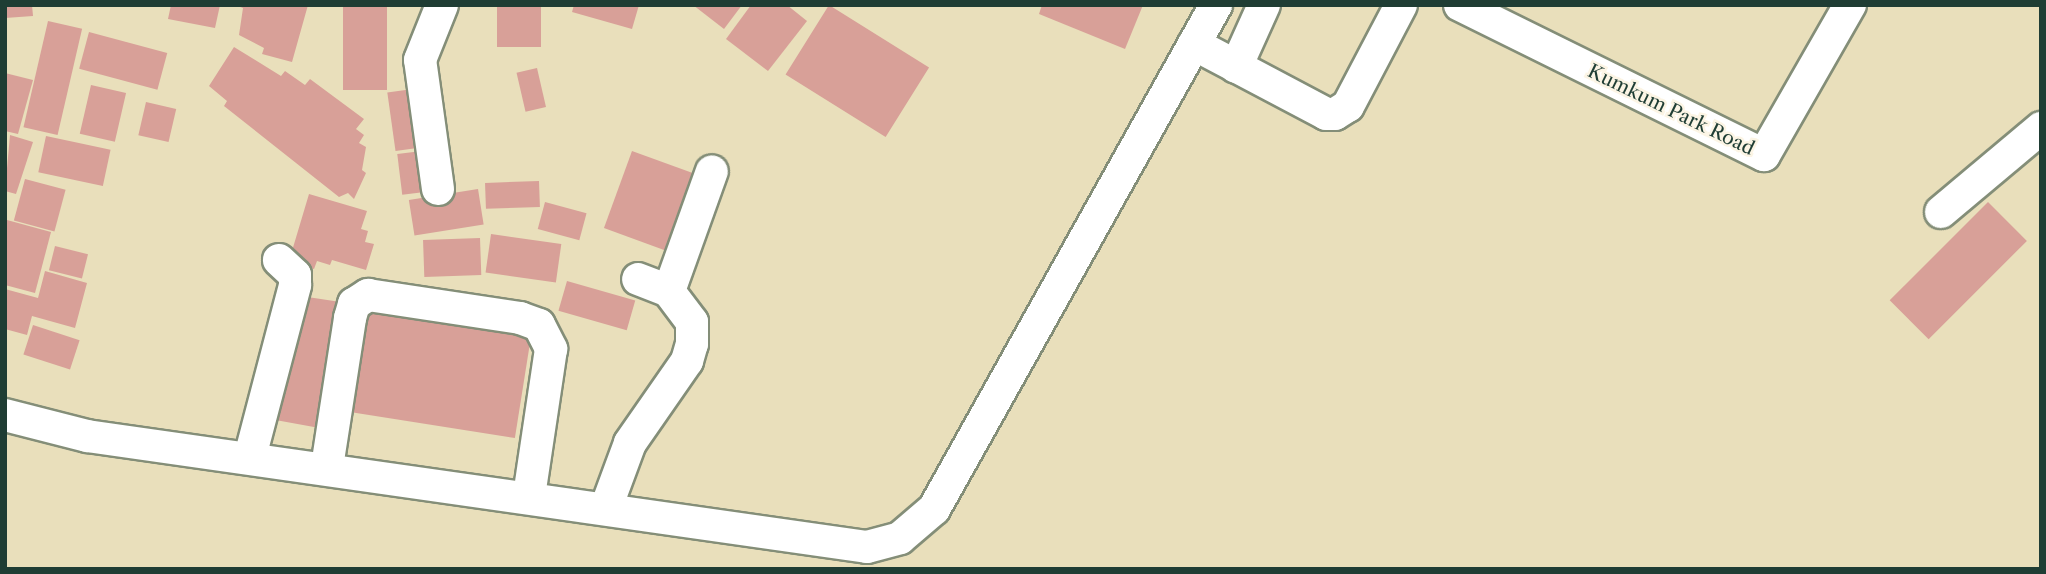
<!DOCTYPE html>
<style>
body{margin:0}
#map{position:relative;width:2046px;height:574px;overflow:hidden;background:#e9dfbb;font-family:"Libre Caslon Text",serif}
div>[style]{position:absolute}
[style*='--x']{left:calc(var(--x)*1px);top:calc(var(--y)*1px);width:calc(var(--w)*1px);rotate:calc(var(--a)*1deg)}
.building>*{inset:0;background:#d8a098;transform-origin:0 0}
.roads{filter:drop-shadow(2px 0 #848e78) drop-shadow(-2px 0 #848e78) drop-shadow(0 2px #848e78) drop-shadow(0 -2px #848e78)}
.minor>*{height:32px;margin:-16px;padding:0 16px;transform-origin:16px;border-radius:16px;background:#fff}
span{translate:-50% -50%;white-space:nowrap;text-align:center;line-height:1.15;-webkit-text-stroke:5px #fcf5e5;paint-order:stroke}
.street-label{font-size:19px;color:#1f3d34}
.frame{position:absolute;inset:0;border:7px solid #1f3d34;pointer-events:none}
</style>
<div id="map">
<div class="building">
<div style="clip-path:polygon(5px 5px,32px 5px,33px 16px,5px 18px)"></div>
<div style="clip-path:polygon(171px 5px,220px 5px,215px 28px,168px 19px)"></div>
<div style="clip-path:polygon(235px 5px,308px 5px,292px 62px,262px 54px,264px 48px,239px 35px,243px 8px)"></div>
<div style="left:343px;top:5px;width:44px;height:85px"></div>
<div style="left:497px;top:5px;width:44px;height:42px"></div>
<div style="clip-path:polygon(574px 5px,639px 5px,632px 29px,572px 12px)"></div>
<div style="clip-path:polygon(693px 5px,742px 5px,724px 29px)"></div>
<div style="clip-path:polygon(751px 5px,787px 5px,807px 21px,768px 71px,726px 39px)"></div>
<div style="left:829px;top:5px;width:118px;height:82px;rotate:32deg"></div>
<div style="clip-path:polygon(1042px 5px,1143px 5px,1125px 49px,1039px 14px)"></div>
<div style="left:48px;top:21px;width:35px;height:109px;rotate:13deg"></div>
<div style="left:89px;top:32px;width:81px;height:38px;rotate:15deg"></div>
<div style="clip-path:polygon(234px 47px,281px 76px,285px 71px,305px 85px,310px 79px,364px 119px,356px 129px,364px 135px,359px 143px,366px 147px,362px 170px,366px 173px,354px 199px,348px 193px,339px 197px,224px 106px,227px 101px,209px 86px)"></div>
<div style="left:537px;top:68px;width:40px;height:21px;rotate:77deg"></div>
<div style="clip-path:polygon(5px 73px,33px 80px,18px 134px,5px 131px)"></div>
<div style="left:91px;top:85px;width:36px;height:50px;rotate:13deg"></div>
<div style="left:420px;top:88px;width:59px;height:33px;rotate:82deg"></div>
<div style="left:146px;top:102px;width:31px;height:34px;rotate:13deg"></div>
<div style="clip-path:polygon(10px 135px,33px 142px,16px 194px,5px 191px)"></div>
<div style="left:46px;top:136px;width:66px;height:37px;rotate:12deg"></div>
<div style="left:430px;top:150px;width:41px;height:33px;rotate:83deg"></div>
<div style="left:632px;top:151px;width:77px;height:82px;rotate:20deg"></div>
<div style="left:25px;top:179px;width:42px;height:43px;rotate:15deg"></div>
<div style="left:539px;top:181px;width:26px;height:54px;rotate:88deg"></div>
<div style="left:478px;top:189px;width:36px;height:70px;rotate:81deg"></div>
<div style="clip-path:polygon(309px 194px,367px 211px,361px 229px,368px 231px,365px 242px,374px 244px,366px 270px,332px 260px,330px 265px,317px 261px,314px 269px,289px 261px)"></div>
<div style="left:545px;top:202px;width:43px;height:28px;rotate:15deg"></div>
<div style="left:1988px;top:202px;width:55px;height:139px;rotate:45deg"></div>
<div style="clip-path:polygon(7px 220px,51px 232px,35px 293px,5px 285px)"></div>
<div style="left:491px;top:234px;width:71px;height:39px;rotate:8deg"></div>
<div style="left:480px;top:238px;width:37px;height:57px;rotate:88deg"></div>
<div style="left:55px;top:246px;width:34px;height:25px;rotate:14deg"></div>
<div style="clip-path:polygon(45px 271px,87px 283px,75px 328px,32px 316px,27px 335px,5px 329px,5px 289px,38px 298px)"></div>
<div style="left:567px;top:281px;width:71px;height:31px;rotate:16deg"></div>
<div style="clip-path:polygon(301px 296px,347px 303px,325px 429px,270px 419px)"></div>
<div style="left:358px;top:310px;width:175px;height:102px;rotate:9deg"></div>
<div style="left:33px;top:325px;width:49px;height:31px;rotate:18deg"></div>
</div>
<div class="roads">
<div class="minor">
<div style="--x:1460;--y:5;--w:339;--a:26.3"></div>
<div style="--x:1764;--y:155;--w:173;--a:-60.2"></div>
<div style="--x:1194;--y:44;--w:149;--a:27.9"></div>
<div style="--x:1326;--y:114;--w:9;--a:0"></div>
<div style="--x:1335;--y:114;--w:15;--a:-32"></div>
<div style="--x:1348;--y:106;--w:114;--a:-62.3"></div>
<div style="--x:1236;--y:67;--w:68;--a:-65.7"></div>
<div style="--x:438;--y:189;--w:130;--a:-97.9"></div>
<div style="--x:420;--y:60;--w:59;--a:-68.2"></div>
<div style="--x:1941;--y:212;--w:131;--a:-40"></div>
<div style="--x:669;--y:291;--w:127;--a:-70.3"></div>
<div style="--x:5;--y:415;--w:85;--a:14.4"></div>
<div style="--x:87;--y:436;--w:788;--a:8.1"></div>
<div style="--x:867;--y:547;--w:34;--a:-15"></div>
<div style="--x:900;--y:538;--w:45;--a:-40.5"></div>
<div style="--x:934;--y:509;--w:578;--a:-60.77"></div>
<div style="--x:250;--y:457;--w:178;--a:-75.3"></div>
<div style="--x:295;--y:285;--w:10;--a:-90"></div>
<div style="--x:295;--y:275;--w:22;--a:-137"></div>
<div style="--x:327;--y:467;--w:151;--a:-81.2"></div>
<div style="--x:350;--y:318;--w:15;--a:-74"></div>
<div style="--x:354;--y:304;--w:17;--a:-33"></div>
<div style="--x:368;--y:295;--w:154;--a:8.6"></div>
<div style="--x:520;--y:318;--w:20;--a:20"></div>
<div style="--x:539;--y:325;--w:27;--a:63"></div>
<div style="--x:551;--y:349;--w:149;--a:98.5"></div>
<div style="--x:606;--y:508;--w:69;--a:-69.7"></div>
<div style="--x:630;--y:443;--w:100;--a:-55.2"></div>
<div style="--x:687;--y:361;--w:18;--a:-74"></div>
<div style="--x:692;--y:344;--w:22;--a:-90"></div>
<div style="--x:692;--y:322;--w:39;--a:-127"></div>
<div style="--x:669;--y:291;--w:33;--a:-159"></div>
</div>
</div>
<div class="street-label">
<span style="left:1671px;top:110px;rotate:26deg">Kumkum Park Road</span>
</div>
<div class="frame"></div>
</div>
